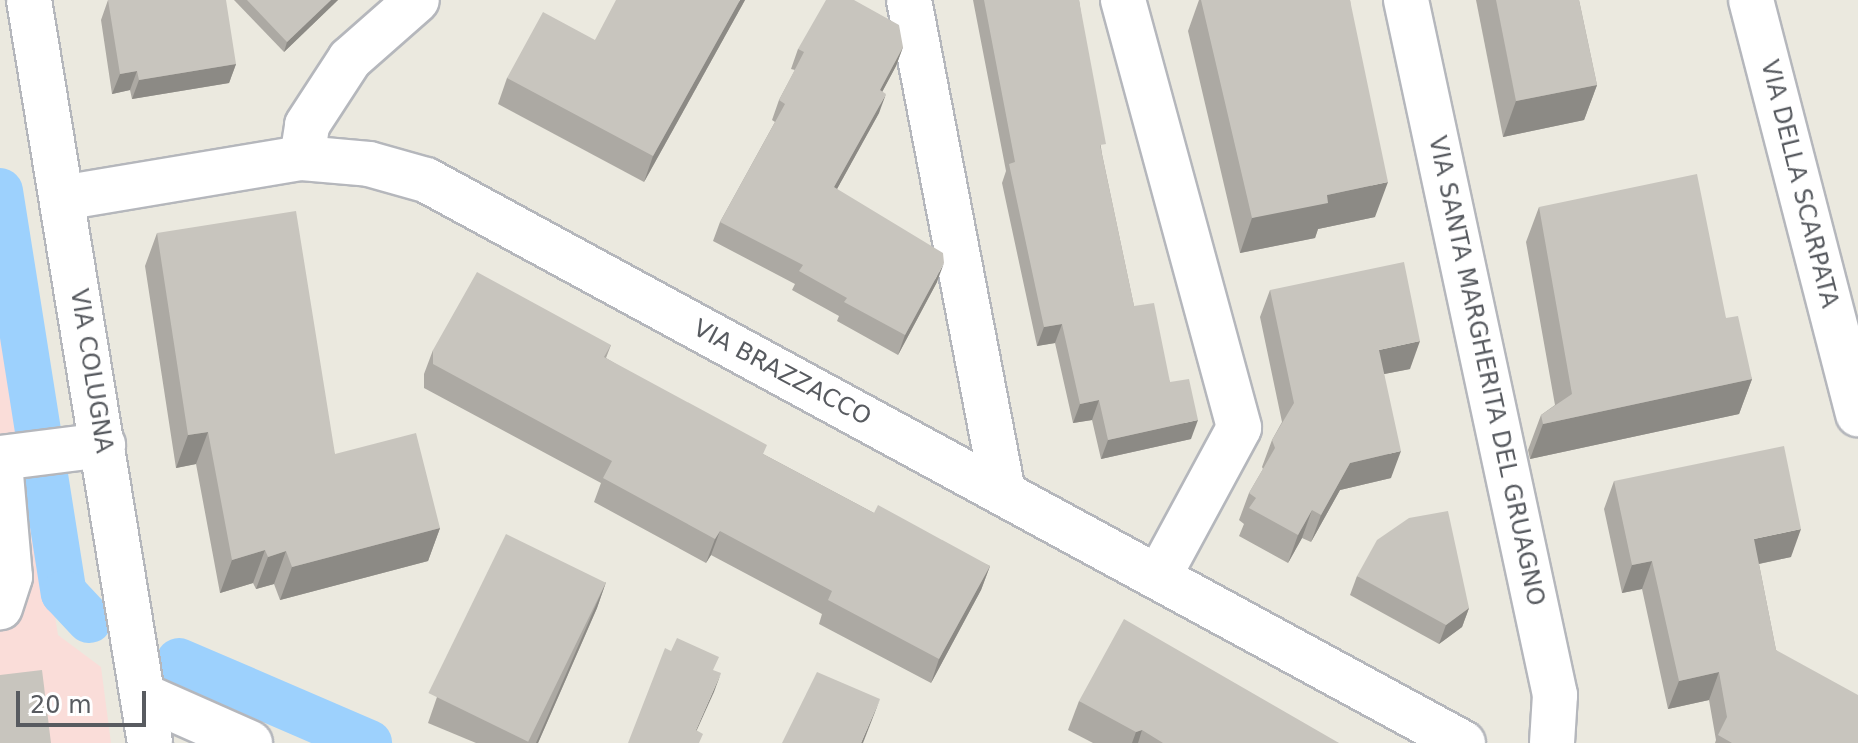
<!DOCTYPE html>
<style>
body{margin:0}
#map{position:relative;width:1858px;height:743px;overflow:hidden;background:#ebe9df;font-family:"DejaVu Sans",sans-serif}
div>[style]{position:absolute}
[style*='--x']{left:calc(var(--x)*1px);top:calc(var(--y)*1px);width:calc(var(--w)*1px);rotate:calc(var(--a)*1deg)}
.medical>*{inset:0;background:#faddd9}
.canal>*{height:46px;margin:-23px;padding:0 23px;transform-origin:23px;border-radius:23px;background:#9dd1fd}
.roads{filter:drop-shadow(2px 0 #b5b7bc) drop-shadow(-2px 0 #b5b7bc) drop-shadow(0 2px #b5b7bc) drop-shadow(0 -2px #b5b7bc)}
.minor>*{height:44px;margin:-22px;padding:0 22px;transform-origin:22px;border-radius:22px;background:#fff}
.wall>*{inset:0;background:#aca9a3}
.shaded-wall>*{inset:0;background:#8c8a85}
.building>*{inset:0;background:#c8c5be;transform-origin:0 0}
span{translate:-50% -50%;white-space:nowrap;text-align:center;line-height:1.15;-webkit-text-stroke:6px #fff;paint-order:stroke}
.street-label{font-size:24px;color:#585b60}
.scale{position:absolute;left:16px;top:691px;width:130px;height:36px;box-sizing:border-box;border:4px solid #585b60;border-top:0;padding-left:10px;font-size:24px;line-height:28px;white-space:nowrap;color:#585b60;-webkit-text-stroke:6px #fff;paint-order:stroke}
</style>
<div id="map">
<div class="medical">
<div style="clip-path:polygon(0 273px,58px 635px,101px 667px,111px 743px,0 743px)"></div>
</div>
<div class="canal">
<div style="--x:0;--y:191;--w:407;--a:81"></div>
<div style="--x:64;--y:593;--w:37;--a:47"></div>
<div style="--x:179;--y:661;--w:207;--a:23.3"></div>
</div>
<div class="roads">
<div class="minor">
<div style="--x:29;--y:0;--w:753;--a:80.75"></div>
<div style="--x:909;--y:0;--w:501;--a:79.18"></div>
<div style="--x:1123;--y:0;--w:443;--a:74.8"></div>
<div style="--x:1239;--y:428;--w:168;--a:118.4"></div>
<div style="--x:1406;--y:0;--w:711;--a:77.9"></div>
<div style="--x:1555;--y:695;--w:48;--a:93.6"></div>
<div style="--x:1751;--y:0;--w:428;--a:75.5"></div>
<div style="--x:302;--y:158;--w:33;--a:-81"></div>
<div style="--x:307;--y:125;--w:79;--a:-56.9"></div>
<div style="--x:350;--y:59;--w:89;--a:-41.4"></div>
<div style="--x:62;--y:198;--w:243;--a:-9.5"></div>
<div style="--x:302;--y:158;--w:67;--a:5.1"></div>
<div style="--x:369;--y:164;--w:59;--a:15.7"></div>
<div style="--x:426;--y:180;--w:1180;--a:28.5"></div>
<div style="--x:0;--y:458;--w:104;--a:-7.2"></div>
<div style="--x:0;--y:463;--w:114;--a:85"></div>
<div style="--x:10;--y:577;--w:32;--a:108"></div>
<div style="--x:144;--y:696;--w:116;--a:23.9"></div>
</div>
</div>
<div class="wall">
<div style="clip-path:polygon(108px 0,236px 64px,229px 83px,132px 99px,130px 90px,112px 94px,101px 20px)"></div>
<div style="clip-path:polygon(234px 0,338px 0,284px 52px)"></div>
<div style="clip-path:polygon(745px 0,644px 182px,498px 104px,507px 78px,595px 40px)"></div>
<div style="clip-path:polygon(973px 0,1079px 0,1102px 154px,1134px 306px,1170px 382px,1191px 439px,1101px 459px,1092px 420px,1073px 423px,1055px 343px,1037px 346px,1002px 183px,1006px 171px)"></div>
<div style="clip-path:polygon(1199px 0,1350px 0,1375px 217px,1318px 229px,1315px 238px,1240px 253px,1188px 31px)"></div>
<div style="clip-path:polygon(1476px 0,1579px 0,1597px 85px,1584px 120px,1503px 137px)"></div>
<div style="clip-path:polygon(903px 47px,896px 66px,882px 92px,879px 113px,837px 189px,937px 282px,898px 355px,837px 321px,839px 316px,792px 290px,795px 284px,713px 241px,720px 222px,775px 122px,772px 120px,779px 100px,795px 70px,791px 69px,798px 49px)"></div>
<div style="clip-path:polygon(1539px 207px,1726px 318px,1752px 379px,1739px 414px,1530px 459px,1528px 450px,1541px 415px,1555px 405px,1526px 242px)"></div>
<div style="clip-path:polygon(157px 233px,335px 454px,440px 528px,428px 561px,280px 600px,274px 584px,256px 589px,253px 583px,220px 593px,196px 464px,176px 468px,145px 266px)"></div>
<div style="clip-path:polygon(1270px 290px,1410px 369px,1384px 374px,1391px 478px,1340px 490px,1311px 542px,1302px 538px,1288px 563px,1239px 536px,1244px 524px,1239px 520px,1249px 493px,1263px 469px,1262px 467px,1272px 440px,1282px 422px,1260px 317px)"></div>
<div style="clip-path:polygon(611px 345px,606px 358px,763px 454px,874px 513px,990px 566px,981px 590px,931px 683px,819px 624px,822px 614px,711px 555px,706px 563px,594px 502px,601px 483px,424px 388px,424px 374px,433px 350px)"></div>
<div style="clip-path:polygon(1614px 481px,1791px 557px,1759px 564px,1776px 650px,1858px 743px,1715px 743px,1716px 740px,1709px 700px,1668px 709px,1642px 589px,1622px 593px,1604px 509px)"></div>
<div style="clip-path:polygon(1357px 576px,1469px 608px,1462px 627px,1439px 644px,1350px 595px)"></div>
<div style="clip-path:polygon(606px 582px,597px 608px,538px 743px,476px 743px,428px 723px,437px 697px)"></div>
<div style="clip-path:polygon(1079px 701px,1339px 743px,1093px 743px,1068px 730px)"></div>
</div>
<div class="shaded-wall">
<div style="clip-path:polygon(331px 0,338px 0,284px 52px,287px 42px)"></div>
<div style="clip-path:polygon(740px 0,745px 0,644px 182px,653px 156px)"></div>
<div style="clip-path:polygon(903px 47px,896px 66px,873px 109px,880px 90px)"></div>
<div style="clip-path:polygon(236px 64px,229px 83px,132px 99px,139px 80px)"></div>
<div style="clip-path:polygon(137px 71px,130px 90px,112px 94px,120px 74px)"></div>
<div style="clip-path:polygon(1597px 85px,1584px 120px,1503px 137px,1516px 101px)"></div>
<div style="clip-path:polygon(886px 94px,879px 113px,827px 207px,834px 187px)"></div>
<div style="clip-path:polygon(1388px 182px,1375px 217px,1318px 229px,1315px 238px,1240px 253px,1252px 218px,1327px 195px)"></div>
<div style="clip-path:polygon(944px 263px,937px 282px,898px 355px,905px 335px)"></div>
<div style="clip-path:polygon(1062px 324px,1055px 343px,1037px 346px,1044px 327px)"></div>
<div style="clip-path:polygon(1420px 341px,1410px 369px,1369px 377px,1379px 350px)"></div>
<div style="clip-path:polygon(1752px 379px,1739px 414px,1530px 459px,1543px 424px)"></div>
<div style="clip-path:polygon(1099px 400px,1092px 420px,1073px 423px,1080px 404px)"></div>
<div style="clip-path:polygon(1198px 420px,1191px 439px,1101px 459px,1108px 440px)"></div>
<div style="clip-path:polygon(208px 432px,196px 464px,176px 468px,188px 435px)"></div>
<div style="clip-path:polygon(1401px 451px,1391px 478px,1340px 490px,1311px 542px,1321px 515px,1350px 463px)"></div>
<div style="clip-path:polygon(1312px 510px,1302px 538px,1288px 563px,1298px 535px)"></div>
<div style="clip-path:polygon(440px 528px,428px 561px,280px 600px,292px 567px)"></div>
<div style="clip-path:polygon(1801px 529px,1791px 557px,1744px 567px,1754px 539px)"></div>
<div style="clip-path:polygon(720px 531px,711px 555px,706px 563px,715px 539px)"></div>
<div style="clip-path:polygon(265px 550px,253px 583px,220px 593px,232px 560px)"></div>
<div style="clip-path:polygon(286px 551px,274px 584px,256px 589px,268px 557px)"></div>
<div style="clip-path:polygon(1652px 561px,1642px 589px,1622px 593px,1632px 565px)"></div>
<div style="clip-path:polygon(990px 566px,981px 590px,931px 683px,939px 659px)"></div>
<div style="clip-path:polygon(606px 582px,597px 608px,538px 743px,536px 743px)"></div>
<div style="clip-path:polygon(1469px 608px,1462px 627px,1439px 644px,1446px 625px)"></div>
<div style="clip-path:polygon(1719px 672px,1709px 700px,1668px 709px,1679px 681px)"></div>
<div style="clip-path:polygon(721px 673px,714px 692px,691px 743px,696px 730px)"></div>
<div style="clip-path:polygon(880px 699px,870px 725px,863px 743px,861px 743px)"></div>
<div style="clip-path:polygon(1142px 730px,1138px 743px,1132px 743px,1136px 732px)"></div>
</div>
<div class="building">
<div style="clip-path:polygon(108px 0,226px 0,236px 64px,139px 80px,137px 71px,120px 74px)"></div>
<div style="clip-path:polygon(247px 0,331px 0,287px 42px)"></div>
<div style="clip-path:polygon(616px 0,740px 0,653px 156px,507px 78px,543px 12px,595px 40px)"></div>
<div style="clip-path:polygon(826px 0,854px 0,899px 25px,903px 47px,880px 90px,886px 94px,834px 187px,943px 253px,944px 263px,905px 335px,844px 302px,847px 298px,799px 271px,803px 265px,720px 222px,785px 104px,779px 100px,804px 52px,798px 49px)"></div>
<div style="clip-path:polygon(984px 0,1079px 0,1106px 144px,1100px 145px,1134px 306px,1154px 303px,1170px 382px,1189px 379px,1198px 420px,1108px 440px,1099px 400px,1080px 404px,1062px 324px,1044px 327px,1009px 164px,1015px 162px)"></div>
<div style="clip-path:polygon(1201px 0,1350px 0,1388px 182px,1327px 195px,1328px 203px,1252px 218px)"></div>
<div style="clip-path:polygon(1496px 0,1579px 0,1597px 85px,1516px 101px)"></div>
<div style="clip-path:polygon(1697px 174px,1726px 318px,1738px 316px,1752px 379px,1543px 424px,1541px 415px,1572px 394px,1539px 207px)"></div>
<div style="clip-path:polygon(296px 211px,335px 454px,416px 433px,440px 528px,292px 567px,286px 551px,268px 557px,265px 550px,232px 560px,208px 432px,188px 435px,157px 233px)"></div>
<div style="clip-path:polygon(1404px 262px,1420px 341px,1379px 350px,1401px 451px,1350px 463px,1321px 515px,1312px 510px,1298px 535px,1249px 508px,1256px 498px,1249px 493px,1275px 448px,1272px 440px,1294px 403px,1270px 290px)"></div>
<div style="clip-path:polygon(477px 272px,611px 345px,604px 357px,767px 445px,763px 454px,874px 513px,878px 505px,990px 566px,939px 659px,828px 600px,832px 591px,720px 531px,715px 539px,603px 478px,612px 461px,433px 364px,433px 350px)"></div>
<div style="clip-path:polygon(1784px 446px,1801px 529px,1754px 539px,1776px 650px,1858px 695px,1858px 743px,1732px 743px,1718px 735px,1727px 717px,1719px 672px,1679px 681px,1652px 561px,1632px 565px,1614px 481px)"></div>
<div style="clip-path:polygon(1448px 511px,1469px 608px,1446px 625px,1357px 576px,1377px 540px,1409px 518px)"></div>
<div style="left:506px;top:534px;width:111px;height:177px;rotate:26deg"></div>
<div style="clip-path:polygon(1124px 619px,1339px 743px,1163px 743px,1142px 730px,1136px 732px,1079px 701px)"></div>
<div style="clip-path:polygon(677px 638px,719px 657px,713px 670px,721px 673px,696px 730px,703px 734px,699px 743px,628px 743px,665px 648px,671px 651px)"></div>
<div style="clip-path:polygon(42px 670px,51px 743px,0 743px,0 675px)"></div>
<div style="clip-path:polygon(817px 672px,880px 699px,861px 743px,782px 743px)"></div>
</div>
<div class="street-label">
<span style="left:1799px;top:184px;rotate:76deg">VIA DELLA SCARPATA</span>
<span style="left:91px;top:371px;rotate:81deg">VIA COLUGNA</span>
<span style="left:1486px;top:371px;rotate:78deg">VIA SANTA MARGHERITA DEL GRUAGNO</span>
<span style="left:782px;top:373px;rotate:28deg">VIA BRAZZACCO</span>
</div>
<div class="scale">20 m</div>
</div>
